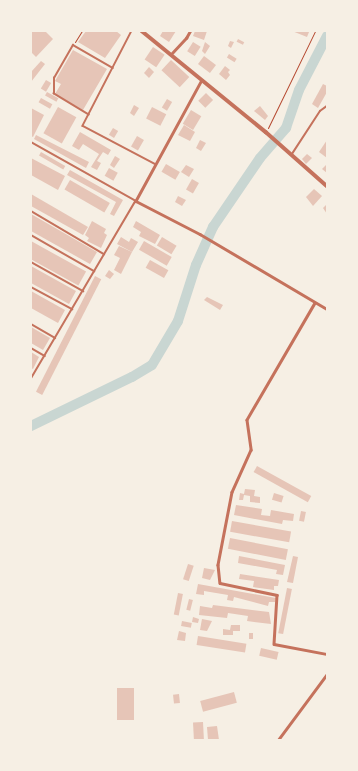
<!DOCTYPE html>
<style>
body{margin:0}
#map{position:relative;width:358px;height:771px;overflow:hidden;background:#f6efe4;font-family:"Golos Text",sans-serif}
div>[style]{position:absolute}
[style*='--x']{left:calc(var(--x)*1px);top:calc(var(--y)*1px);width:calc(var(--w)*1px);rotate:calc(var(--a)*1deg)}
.river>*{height:10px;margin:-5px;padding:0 5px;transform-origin:5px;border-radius:5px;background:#c9d6d2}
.building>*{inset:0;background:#e6c5b7;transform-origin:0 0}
.path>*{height:1px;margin:-0.5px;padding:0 0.5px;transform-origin:0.5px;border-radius:0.5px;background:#b5482f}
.service>*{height:1.5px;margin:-0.75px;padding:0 0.75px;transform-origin:0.75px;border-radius:0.75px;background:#c5725c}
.minor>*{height:2.5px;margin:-1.25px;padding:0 1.25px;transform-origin:1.25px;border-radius:1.25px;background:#c5725c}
.tertiary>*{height:3.5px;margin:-1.75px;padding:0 1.75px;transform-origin:1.75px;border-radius:1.75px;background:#c5725c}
span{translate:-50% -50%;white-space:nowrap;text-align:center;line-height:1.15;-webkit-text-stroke:3px #f6efe4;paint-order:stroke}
.frame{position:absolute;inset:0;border:32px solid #f6efe4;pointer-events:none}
</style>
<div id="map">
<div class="river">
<div style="--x:31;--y:426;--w:112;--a:-25.9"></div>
<div style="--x:132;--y:377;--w:23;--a:-31"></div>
<div style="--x:152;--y:365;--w:51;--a:-59.4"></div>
<div style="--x:178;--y:321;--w:59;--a:-72.2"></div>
<div style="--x:196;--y:265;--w:42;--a:-65.9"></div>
<div style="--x:213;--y:227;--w:83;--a:-55.7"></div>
<div style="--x:260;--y:158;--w:40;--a:-49"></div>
<div style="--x:286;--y:128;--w:40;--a:-71.1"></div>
<div style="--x:299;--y:90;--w:61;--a:-62.6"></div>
</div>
<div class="building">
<div style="clip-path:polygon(31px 31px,45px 31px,53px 39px,36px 57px,31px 52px)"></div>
<div style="clip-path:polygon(86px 31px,116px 31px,121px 35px,105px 58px,78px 42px)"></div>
<div style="clip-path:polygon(163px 31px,176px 31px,169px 42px,160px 36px)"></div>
<div style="clip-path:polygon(195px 31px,207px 31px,204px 40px,193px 36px)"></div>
<div style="clip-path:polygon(292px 31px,306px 31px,309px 32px,307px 37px)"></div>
<div style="left:238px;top:39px;width:7px;height:3px;rotate:27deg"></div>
<div style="clip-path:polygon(230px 41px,234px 42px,231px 48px,228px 46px)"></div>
<div style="left:193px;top:42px;width:9px;height:11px;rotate:32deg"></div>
<div style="clip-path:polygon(205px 42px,210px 46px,205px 54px,202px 51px)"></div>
<div style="left:153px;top:47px;width:14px;height:15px;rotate:34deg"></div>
<div style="clip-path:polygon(73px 50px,107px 69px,83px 110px,55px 94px,61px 84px,55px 81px)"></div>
<div style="left:229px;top:54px;width:9px;height:4px;rotate:32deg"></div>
<div style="left:204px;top:56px;width:15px;height:10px;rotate:37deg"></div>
<div style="left:171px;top:60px;width:25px;height:14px;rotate:43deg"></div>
<div style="clip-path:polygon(41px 61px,45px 64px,31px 82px,31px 72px)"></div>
<div style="clip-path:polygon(225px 66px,230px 70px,228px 72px,230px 75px,226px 80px,219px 74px)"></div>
<div style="clip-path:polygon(149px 67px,154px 72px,149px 78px,144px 73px)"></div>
<div style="left:46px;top:80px;width:6px;height:10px;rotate:31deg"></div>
<div style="clip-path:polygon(323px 84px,327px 86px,327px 92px,318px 108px,312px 104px)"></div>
<div style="left:47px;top:92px;width:13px;height:4px;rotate:29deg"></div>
<div style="left:206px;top:93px;width:10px;height:11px;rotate:45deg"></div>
<div style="left:41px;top:98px;width:13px;height:5px;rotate:29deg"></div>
<div style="left:167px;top:99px;width:6px;height:10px;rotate:31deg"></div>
<div style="clip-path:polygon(134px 105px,139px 108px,134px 116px,130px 113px)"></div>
<div style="clip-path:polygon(260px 106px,268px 116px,265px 120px,254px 111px)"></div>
<div style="left:58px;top:107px;width:21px;height:30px;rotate:29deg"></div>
<div style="left:152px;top:107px;width:16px;height:13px;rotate:27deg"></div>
<div style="clip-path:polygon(31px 108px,44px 115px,33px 137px,31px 136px)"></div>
<div style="left:191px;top:110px;width:12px;height:16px;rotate:31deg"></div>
<div style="clip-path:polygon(184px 125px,195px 132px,190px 141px,178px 135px)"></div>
<div style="left:113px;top:128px;width:6px;height:8px;rotate:31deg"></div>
<div style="clip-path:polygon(80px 132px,111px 150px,108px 155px,103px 152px,97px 161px,101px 163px,97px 170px,91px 167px,99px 154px,83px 144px,79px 150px,72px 146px)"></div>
<div style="clip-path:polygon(36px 135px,89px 162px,86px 168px,34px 139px)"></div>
<div style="left:137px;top:136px;width:8px;height:12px;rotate:30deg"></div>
<div style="clip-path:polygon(200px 140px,206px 143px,201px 151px,196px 148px)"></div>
<div style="clip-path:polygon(327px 140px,327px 158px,319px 152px)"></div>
<div style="left:41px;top:152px;width:28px;height:4px;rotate:30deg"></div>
<div style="clip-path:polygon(307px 154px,312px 158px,306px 164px,302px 159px)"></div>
<div style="clip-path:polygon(115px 156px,120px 159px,114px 168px,110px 165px)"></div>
<div style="clip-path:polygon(31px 158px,65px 176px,58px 190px,31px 175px)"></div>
<div style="left:166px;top:164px;width:16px;height:9px;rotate:30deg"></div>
<div style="clip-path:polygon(327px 164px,327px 173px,322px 169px)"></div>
<div style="clip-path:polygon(186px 165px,194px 169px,189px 177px,181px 172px)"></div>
<div style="left:109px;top:168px;width:10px;height:9px;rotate:29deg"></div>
<div style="clip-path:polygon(70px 170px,123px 200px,114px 216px,110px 214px,116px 202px,67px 175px)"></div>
<div style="left:192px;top:179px;width:8px;height:12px;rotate:30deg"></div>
<div style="left:70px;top:180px;width:46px;height:11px;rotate:30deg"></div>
<div style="clip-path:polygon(314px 189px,322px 196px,313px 206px,306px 197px)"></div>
<div style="clip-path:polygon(31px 194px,88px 227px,83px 235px,31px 206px)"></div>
<div style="clip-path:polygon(178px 196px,186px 200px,182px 206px,175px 202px)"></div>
<div style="clip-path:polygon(327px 204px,327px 214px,323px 208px)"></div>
<div style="clip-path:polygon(31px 214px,97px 252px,90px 264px,31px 231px)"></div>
<div style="clip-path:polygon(92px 221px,106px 229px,104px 233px,107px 235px,101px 248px,87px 241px,89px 238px,85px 235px)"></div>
<div style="clip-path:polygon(136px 221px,160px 235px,155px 244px,139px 236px,141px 232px,133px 227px)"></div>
<div style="clip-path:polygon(121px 237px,129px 242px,131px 238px,138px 242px,132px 252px,117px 244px)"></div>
<div style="left:162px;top:237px;width:17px;height:10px;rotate:31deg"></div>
<div style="left:31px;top:241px;width:63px;height:16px;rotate:29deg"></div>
<div style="left:144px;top:241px;width:32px;height:10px;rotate:30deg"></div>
<div style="clip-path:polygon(119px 246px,132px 252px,121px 274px,114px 270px,120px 258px,114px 255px)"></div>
<div style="left:150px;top:260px;width:21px;height:9px;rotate:29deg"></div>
<div style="clip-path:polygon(31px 266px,76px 291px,69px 304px,31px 283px)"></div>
<div style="clip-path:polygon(109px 270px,114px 274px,110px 279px,105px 276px)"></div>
<div style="left:95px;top:276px;width:7px;height:130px;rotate:27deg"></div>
<div style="clip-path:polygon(31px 291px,65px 310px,58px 323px,31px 308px)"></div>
<div style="clip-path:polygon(207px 297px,223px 305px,220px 310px,204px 300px)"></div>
<div style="clip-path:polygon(31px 327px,50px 338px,43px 350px,31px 343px)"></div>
<div style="clip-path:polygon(31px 352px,39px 357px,33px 369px,31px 368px)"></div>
<div style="left:257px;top:466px;width:62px;height:7px;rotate:29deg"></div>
<div style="clip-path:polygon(245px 489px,255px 490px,254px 496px,260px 497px,260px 503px,250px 502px,250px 496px,244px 495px,243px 500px,239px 500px,240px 493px,244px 494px)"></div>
<div style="left:274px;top:493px;width:10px;height:7px;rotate:17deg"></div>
<div style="clip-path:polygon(236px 505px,262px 509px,261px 515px,270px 516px,271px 510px,294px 514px,293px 521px,283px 520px,282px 524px,234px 515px)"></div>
<div style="left:301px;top:511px;width:5px;height:10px;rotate:11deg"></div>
<div style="left:232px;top:521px;width:60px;height:11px;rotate:10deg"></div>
<div style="left:230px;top:538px;width:59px;height:11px;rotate:11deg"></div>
<div style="clip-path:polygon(239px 556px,285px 565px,283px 575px,276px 574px,277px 570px,238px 563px)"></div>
<div style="clip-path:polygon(293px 556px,298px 557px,293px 583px,287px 582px)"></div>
<div style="left:188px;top:564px;width:6px;height:16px;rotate:18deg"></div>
<div style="clip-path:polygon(204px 568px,215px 570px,210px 580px,202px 578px)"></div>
<div style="clip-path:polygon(240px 574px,279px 580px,278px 586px,274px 586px,274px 590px,253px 587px,254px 581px,239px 579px)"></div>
<div style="clip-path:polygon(198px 584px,276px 598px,275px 602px,269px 602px,268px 606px,234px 597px,233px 601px,227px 600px,228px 595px,204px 591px,204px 595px,196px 594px)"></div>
<div style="left:287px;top:588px;width:5px;height:46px;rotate:11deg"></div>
<div style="left:178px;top:593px;width:5px;height:22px;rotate:11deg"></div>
<div style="left:189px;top:599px;width:4px;height:11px;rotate:14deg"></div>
<div style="clip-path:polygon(213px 605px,269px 612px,271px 624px,247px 621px,248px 616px,228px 613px,227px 618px,199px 615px,200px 606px,212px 608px)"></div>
<div style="clip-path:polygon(193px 617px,199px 619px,198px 623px,192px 622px)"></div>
<div style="clip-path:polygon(202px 619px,212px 621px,207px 631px,200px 630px)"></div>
<div style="left:182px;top:621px;width:10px;height:5px;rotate:11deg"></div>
<div style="clip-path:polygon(231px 625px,240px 625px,240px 631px,233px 631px,233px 635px,223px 635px,223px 629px,230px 630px)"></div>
<div style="clip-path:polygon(179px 631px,186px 633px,185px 641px,177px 640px)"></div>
<div style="left:249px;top:633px;width:4px;height:6px"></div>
<div style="left:198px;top:636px;width:49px;height:9px;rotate:9deg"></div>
<div style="left:261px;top:648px;width:18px;height:8px;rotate:13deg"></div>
<div style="left:117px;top:688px;width:17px;height:32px"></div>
<div style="left:234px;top:692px;width:11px;height:35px;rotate:75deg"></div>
<div style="left:179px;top:694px;width:9px;height:6px;rotate:84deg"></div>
<div style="left:203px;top:722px;width:18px;height:10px;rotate:87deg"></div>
<div style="clip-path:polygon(217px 726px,219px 740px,208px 740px,207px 727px)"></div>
</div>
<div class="path">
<div style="--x:75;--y:42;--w:13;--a:-58"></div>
<div style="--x:268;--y:128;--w:108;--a:-64.1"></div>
</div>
<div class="service">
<div style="--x:132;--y:31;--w:107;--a:117.3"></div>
<div style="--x:83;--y:126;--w:81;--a:27.8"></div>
<div style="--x:89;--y:115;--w:41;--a:-149"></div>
<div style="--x:54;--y:94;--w:16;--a:-90"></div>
<div style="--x:54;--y:78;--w:38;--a:-60"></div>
<div style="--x:73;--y:45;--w:46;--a:29.9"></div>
<div style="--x:31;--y:142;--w:120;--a:29.3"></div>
<div style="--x:136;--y:201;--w:207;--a:120.5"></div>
<div style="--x:292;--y:154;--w:51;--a:-56.9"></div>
<div style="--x:320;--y:111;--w:9;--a:-36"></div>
<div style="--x:31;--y:211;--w:85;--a:30.5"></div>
<div style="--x:31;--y:235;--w:73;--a:29.7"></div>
<div style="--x:31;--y:262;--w:60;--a:29.1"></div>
<div style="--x:31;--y:287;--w:47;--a:28.2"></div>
<div style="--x:31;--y:324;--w:28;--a:30"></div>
<div style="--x:31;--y:348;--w:16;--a:30"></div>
</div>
<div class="minor">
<div style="--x:172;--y:53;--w:21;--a:-47"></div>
<div style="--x:186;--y:38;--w:8;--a:-60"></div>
<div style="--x:202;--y:80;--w:138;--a:118.6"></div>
<div style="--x:136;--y:201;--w:72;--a:27.3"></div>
<div style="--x:200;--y:234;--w:147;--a:30.6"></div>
<div style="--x:315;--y:303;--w:135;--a:120.2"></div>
<div style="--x:247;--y:420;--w:30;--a:82"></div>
<div style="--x:251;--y:450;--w:46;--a:114.3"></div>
<div style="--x:232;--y:492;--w:74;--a:100.9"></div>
<div style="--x:218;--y:565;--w:18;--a:84"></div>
<div style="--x:220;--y:583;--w:58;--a:11.9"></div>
<div style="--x:277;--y:595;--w:49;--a:93.5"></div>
<div style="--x:274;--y:644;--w:54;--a:10.7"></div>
<div style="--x:278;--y:740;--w:82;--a:-53.4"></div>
</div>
<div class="tertiary">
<div style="--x:142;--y:31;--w:160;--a:39.2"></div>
<div style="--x:266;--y:132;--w:81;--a:41.5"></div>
</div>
<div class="frame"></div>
</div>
